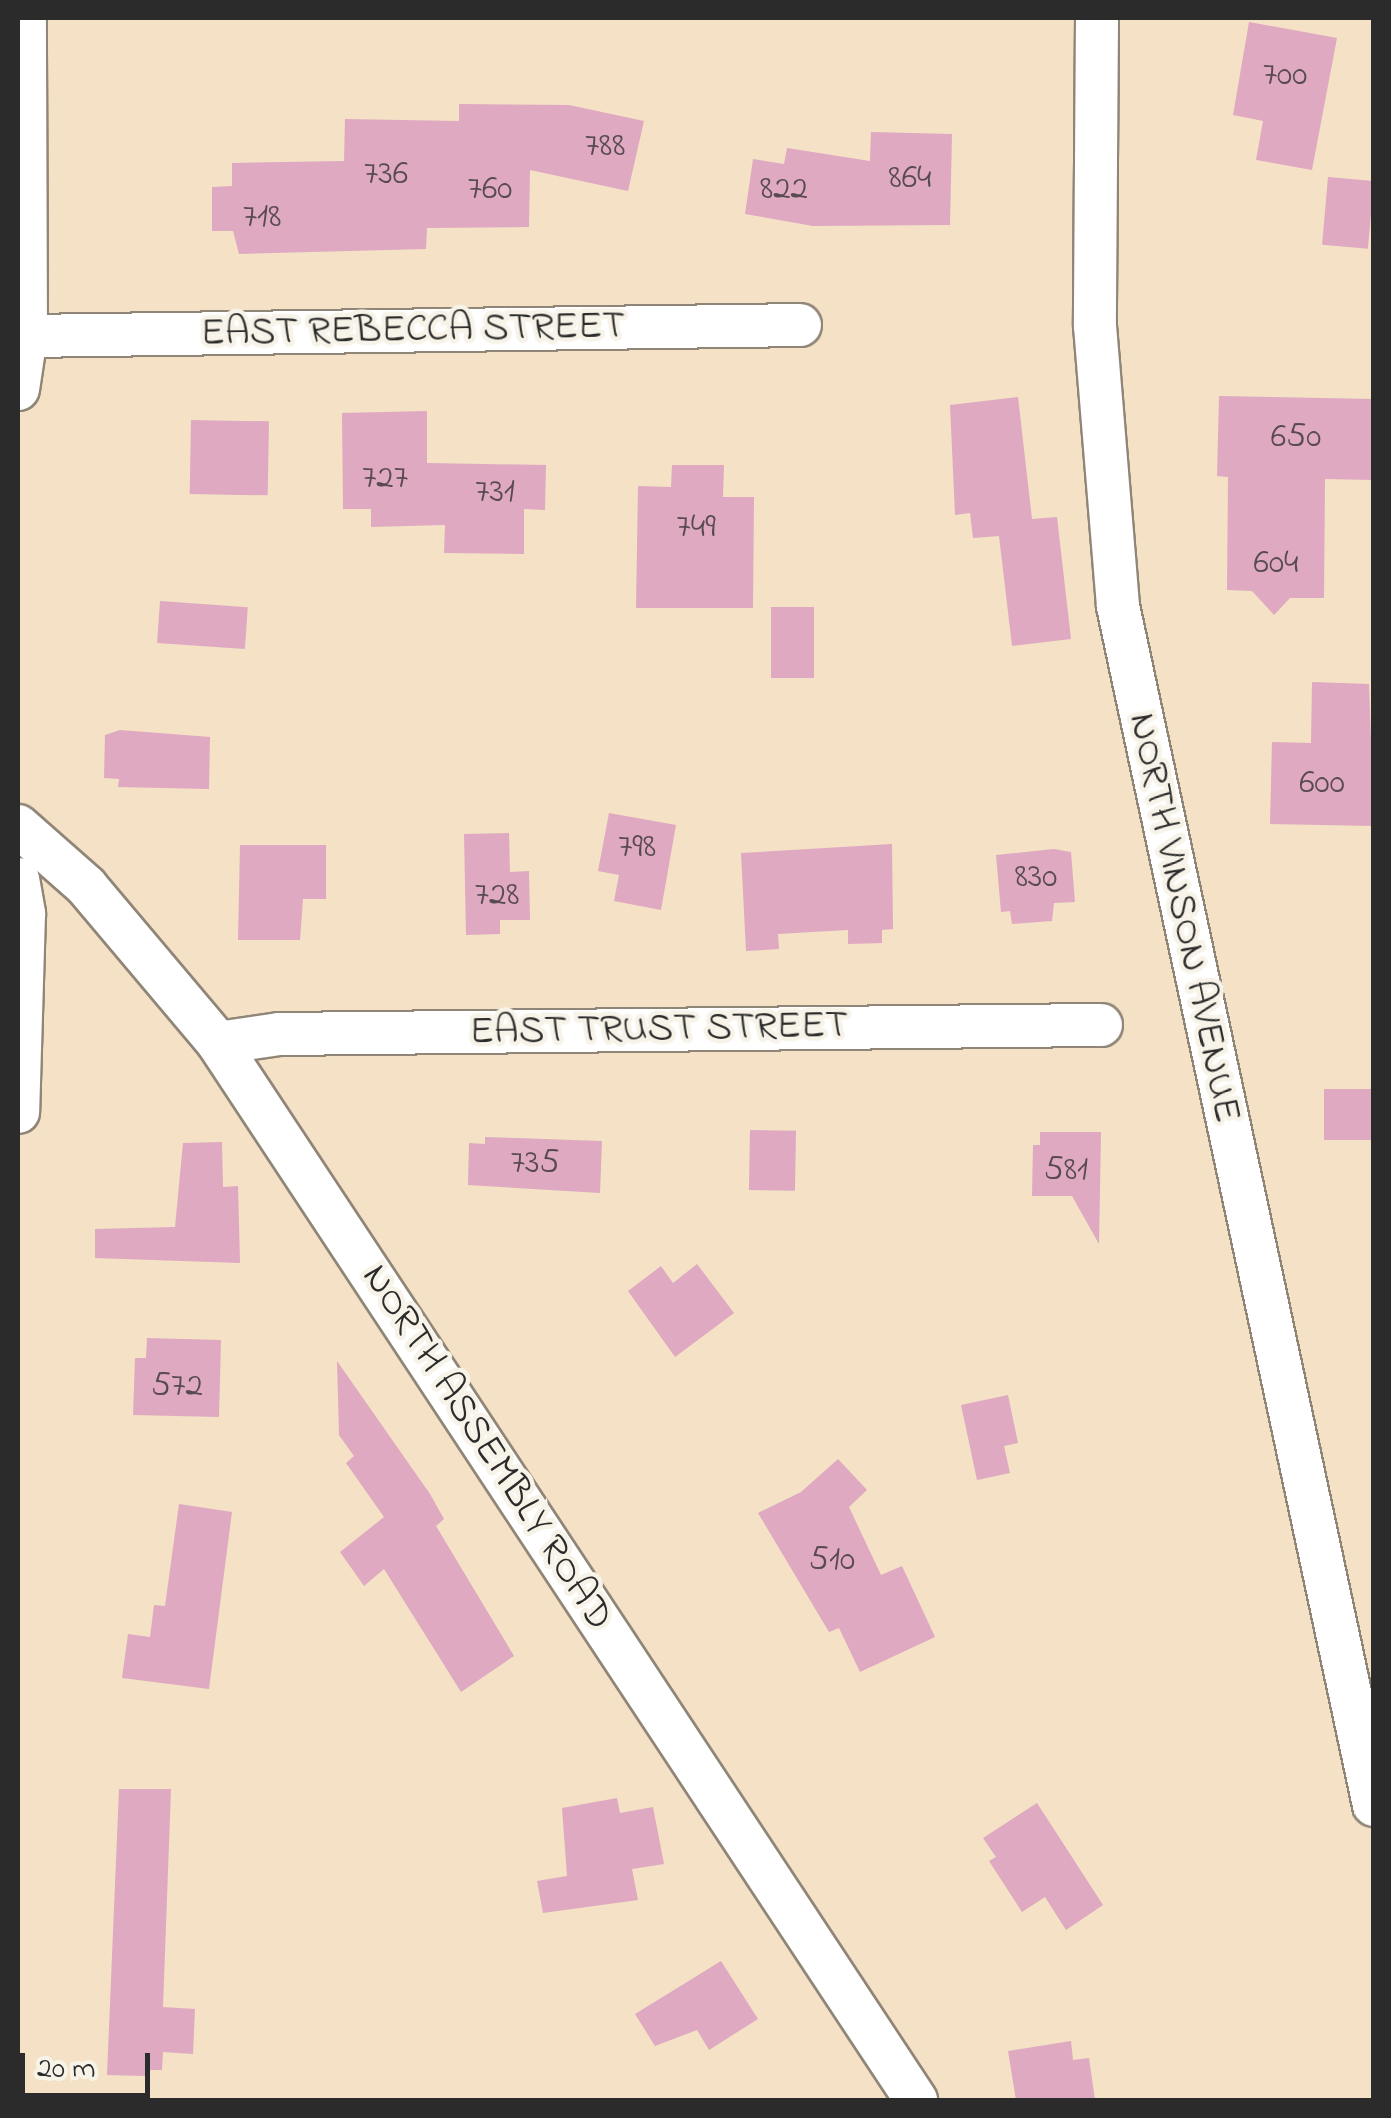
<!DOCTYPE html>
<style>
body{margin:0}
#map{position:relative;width:1391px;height:2118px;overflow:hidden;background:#f4e1c6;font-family:"Indie Flower",sans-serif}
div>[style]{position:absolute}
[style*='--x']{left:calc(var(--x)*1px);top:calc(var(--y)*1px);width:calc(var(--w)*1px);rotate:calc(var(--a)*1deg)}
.building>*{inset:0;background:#dea9c1;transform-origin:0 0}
.roads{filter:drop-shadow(2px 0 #908678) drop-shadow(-2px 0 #908678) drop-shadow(0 2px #908678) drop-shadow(0 -2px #908678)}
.minor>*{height:42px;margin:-21px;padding:0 21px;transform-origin:21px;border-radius:21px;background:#fff}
span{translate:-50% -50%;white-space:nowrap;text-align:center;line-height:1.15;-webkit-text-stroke:9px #f7f3e8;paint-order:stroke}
.number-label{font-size:35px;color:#584a50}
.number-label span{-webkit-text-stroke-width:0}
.street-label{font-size:40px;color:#2b2b2b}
.frame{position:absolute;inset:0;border:20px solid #2b2b2b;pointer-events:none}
.scale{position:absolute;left:20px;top:2053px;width:130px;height:45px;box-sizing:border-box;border:5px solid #2b2b2b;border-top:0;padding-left:12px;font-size:30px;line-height:35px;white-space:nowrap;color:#2b2b2b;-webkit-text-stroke:8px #f7f3e8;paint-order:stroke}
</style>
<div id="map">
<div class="building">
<div style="clip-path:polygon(1249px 22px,1337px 38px,1312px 170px,1256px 160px,1263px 121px,1233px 115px)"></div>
<div style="clip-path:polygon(459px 104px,569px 105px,644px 121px,628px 191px,530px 170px,529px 227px,427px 228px,426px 249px,239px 254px,233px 231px,212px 231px,212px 187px,232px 186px,232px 163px,344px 161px,345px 119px,459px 121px)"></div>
<div style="clip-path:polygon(871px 132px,952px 134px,950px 225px,813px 226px,745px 214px,753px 159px,784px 164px,787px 148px,870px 161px)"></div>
<div style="left:1328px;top:177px;width:46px;height:68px;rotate:5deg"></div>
<div style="clip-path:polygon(1219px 396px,1374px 399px,1374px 480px,1325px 479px,1324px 598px,1290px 598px,1274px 615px,1252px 591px,1227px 590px,1228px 477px,1217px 476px)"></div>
<div style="clip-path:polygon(1018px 397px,1032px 519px,1057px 517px,1071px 639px,1012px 646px,999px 536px,973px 538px,970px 513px,955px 515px,950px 405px)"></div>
<div style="clip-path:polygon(427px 411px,427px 463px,546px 465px,545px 510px,524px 509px,524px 554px,444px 553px,445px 525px,371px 527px,371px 509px,343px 509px,342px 413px)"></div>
<div style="left:191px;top:420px;width:78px;height:74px;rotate:1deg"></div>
<div style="clip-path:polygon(672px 465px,724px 465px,723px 497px,754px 497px,753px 608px,636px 608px,638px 486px,671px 487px)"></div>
<div style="left:160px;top:601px;width:88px;height:42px;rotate:4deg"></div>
<div style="left:771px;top:607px;width:43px;height:71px"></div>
<div style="clip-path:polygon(1312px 682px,1369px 684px,1374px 826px,1270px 824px,1272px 742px,1311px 743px)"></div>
<div style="clip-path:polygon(120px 730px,210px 737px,209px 789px,118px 787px,119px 779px,104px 778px,105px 735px)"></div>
<div style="clip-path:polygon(609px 813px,676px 825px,661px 910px,614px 901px,619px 875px,598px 871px)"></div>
<div style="clip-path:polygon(509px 833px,510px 872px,529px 871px,530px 920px,500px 920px,500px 934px,466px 935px,464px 834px)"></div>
<div style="clip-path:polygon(892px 844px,893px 929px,882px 930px,882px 943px,848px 944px,848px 930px,778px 934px,779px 949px,746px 951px,741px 853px)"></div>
<div style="clip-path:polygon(240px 845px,326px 845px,326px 899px,303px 899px,300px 940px,238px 940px)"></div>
<div style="clip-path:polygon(1054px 849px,1071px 852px,1075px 902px,1054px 903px,1052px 921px,1012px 924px,1010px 911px,1001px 912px,996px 855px)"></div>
<div style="left:1374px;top:1089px;width:51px;height:50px;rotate:90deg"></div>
<div style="left:750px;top:1130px;width:46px;height:60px;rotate:1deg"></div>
<div style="clip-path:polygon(1040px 1132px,1101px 1132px,1099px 1244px,1072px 1196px,1032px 1196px,1033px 1145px,1040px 1145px)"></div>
<div style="clip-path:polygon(485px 1137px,602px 1141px,600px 1193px,468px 1185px,469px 1143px,485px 1144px)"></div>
<div style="clip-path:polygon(222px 1142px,223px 1187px,238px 1186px,240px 1263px,95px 1258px,95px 1229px,175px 1227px,183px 1143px)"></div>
<div style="clip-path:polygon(697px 1264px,734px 1313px,675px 1357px,628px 1291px,661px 1266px,673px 1283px)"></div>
<div style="clip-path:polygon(147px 1338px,221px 1340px,219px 1417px,133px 1415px,135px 1358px,146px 1358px)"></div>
<div style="clip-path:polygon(337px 1361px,430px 1494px,444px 1519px,436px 1526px,514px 1656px,461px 1692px,384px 1569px,364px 1586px,340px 1552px,384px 1517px,346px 1463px,354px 1456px,339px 1435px)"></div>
<div style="clip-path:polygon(1008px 1395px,1018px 1443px,1004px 1446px,1010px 1473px,977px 1480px,961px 1405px)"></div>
<div style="clip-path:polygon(838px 1459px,867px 1490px,849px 1507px,881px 1575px,902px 1566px,935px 1637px,860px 1672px,839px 1628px,829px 1632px,758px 1513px,801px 1492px)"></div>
<div style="clip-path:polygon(179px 1504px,232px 1512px,209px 1689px,122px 1678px,128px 1634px,150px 1637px,154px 1605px,165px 1606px)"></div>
<div style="clip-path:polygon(119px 1789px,171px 1789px,163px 2007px,195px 2009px,193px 2054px,163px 2052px,162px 2070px,145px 2070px,145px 2076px,107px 2075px)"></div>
<div style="clip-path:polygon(617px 1798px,620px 1813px,653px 1807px,664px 1864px,632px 1869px,638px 1900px,543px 1913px,537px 1881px,567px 1876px,562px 1808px)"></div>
<div style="clip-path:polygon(1037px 1803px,1103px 1905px,1066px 1930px,1045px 1897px,1022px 1912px,989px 1861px,996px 1857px,983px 1838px)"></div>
<div style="clip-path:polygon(721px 1961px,758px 2019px,709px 2050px,697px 2030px,655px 2046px,635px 2014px)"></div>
<div style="clip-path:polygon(1071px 2041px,1073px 2060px,1089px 2058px,1095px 2100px,1016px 2100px,1008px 2051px)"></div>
</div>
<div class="roads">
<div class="minor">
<div style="--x:1097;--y:18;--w:308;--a:90.4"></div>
<div style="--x:1095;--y:326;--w:281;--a:85.3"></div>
<div style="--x:1118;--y:606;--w:1226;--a:77.95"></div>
<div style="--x:26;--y:336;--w:774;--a:-0.81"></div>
<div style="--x:18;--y:389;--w:54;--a:-81.4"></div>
<div style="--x:26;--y:336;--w:318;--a:-90.2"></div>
<div style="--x:18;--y:826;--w:91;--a:41.4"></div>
<div style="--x:86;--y:886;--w:205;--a:49.9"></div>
<div style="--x:218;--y:1043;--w:1267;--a:56.56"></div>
<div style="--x:18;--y:879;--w:36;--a:80"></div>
<div style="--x:24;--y:914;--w:198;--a:91.7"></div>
<div style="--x:218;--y:1043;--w:62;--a:-8.4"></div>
<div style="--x:279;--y:1034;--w:822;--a:-0.63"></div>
</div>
</div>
<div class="number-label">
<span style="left:1285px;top:76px">700</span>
<span style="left:605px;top:147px">788</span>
<span style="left:386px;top:175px">736</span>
<span style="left:910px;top:179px">864</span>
<span style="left:490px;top:190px">760</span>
<span style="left:784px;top:190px">822</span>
<span style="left:262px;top:218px">718</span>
<span style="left:1296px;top:438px">650</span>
<span style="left:385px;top:479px">727</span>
<span style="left:495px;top:493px">731</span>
<span style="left:696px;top:528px">749</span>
<span style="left:1276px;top:564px">604</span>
<span style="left:1322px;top:784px">600</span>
<span style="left:637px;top:848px">798</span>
<span style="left:1036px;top:878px">830</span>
<span style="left:497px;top:896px">728</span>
<span style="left:535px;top:1164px">735</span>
<span style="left:1066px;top:1171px">581</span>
<span style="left:177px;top:1387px">572</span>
<span style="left:832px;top:1561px">510</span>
</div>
<div class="street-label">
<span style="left:413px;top:331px;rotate:-1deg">EAST REBECCA STREET</span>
<span style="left:1183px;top:918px;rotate:78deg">NORTH VINSON AVENUE</span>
<span style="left:659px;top:1030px;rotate:-1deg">EAST TRUST STREET</span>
<span style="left:486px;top:1448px;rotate:57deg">NORTH ASSEMBLY ROAD</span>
</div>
<div class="frame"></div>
<div class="scale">20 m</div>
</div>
